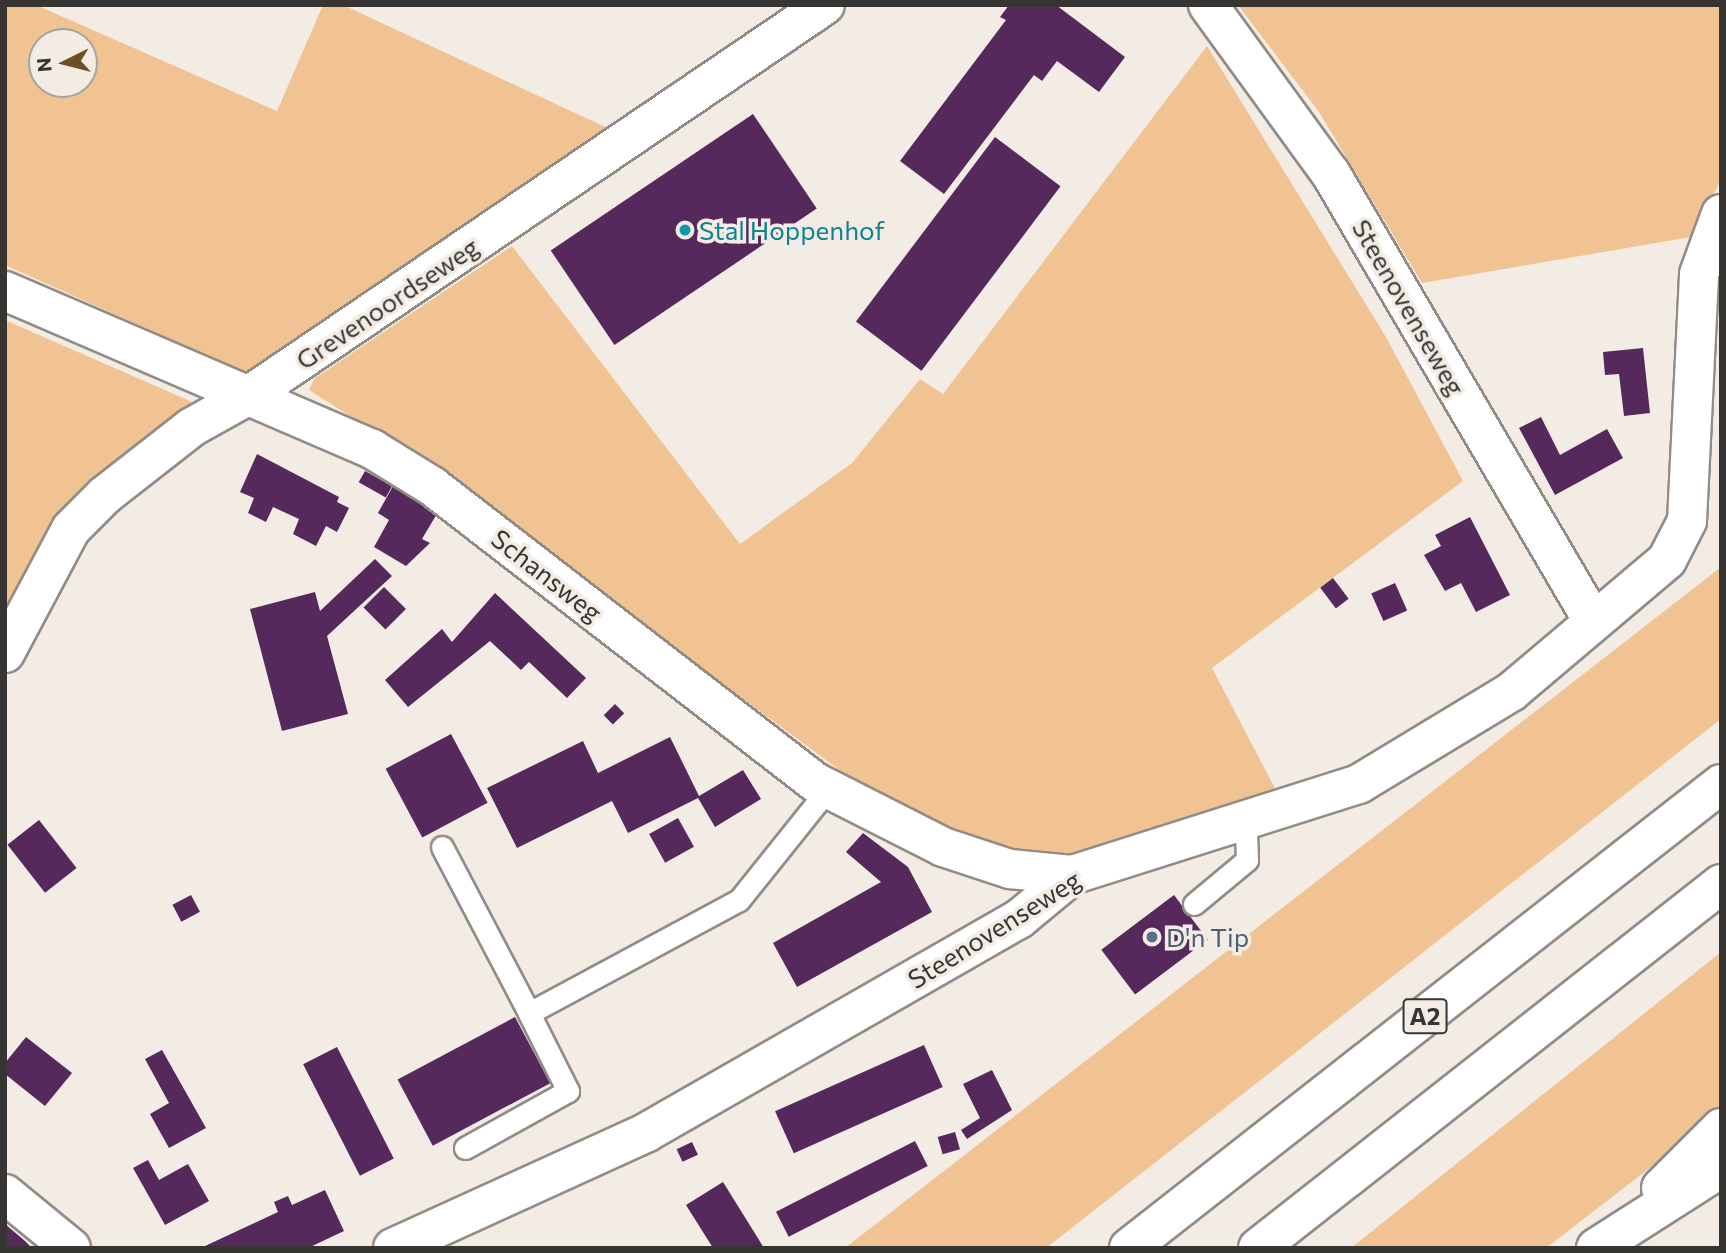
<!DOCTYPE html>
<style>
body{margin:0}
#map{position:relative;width:1726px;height:1253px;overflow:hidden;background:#f2ece5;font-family:Commissioner,sans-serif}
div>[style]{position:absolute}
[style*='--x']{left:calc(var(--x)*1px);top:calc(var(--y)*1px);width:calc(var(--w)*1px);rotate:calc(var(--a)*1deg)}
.green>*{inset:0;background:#f1c393}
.building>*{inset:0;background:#56295c;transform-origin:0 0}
.roads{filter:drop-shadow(2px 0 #928c87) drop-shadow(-2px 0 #928c87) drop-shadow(0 2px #928c87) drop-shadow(0 -2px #928c87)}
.lane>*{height:21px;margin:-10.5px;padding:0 10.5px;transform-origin:10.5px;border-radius:10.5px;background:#fff}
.street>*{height:38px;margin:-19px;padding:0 19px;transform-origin:19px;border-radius:19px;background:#fff}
.secondary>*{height:38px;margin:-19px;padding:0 19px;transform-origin:19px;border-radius:19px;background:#fff}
.highway>*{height:38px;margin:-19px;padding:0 19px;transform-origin:19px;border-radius:19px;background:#fff}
.dots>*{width:19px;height:19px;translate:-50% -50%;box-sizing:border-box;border:4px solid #f2ece5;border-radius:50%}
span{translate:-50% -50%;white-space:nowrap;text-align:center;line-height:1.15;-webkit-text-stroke:7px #f2ece5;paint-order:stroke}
.shield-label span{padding:2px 5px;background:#f2ece5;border:2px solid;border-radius:5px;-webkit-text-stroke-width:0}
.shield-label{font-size:24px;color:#373532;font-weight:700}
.culture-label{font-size:26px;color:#0d838f}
.left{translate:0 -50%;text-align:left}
.street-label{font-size:26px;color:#373532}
.service-label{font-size:26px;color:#4e5e75}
.frame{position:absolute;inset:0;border:7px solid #373532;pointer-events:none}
.north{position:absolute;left:28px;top:28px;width:70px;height:70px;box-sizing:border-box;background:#f2ece5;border:2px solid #a7a39d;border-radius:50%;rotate:264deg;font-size:19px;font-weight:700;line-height:28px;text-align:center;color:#373532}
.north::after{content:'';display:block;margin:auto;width:24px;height:32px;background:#6f4e25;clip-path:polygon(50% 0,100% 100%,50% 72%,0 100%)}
</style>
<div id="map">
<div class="green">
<div style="clip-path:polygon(evenodd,5px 5px,36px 5px,277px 111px,323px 5px,343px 5px,616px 132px,250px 375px,5px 265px,5px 5px,42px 42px,84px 42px,84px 84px,42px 84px,42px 42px)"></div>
<div style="clip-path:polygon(1238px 5px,1721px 5px,1721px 180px,1691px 237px,1422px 283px,1319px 112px)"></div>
<div style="clip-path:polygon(1207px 46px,1386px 337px,1463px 481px,1212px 668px,1279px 796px,1086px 856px,981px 850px,903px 817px,430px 467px,309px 390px,315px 378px,512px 246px,740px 544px,852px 463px,920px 379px,943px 394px)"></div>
<div style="clip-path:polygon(5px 320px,192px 402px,100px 474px,5px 618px)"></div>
<div style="clip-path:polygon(1721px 567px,1721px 719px,1046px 1248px,845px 1248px)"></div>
<div style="clip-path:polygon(1721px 952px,1721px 1113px,1546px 1248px,1351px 1248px)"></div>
</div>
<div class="building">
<div style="clip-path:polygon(1009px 5px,1056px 5px,1125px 57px,1099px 92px,1057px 61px,1042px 81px,1034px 75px,944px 194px,900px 161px,1006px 20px,1000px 17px)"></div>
<div style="left:753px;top:114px;width:114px;height:244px;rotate:56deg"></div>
<div style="left:995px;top:137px;width:82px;height:231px;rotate:37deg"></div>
<div style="clip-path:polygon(1643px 348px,1650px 413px,1624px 416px,1619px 374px,1605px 375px,1603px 352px)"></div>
<div style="clip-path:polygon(1541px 417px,1560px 455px,1607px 429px,1623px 458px,1555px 495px,1519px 428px)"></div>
<div style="clip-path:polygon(257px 454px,339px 497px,337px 502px,349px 508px,337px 532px,326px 526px,316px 546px,293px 534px,299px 519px,273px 507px,266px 522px,248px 513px,254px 498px,240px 492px)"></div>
<div style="left:365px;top:471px;width:31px;height:13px;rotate:29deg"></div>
<div style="clip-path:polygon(393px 486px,438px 512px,422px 539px,430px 543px,406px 566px,374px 547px,389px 520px,378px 513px)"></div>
<div style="clip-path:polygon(1470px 517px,1510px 595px,1476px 612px,1461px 583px,1445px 591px,1424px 555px,1441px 546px,1435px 535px)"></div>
<div style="clip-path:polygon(375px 559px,392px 576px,327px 636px,348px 714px,282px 731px,250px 609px,315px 592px,320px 611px)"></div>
<div style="left:1333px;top:578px;width:26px;height:16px;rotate:53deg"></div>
<div style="left:1395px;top:583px;width:30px;height:26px;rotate:66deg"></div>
<div style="left:384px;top:587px;width:31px;height:29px;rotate:45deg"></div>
<div style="clip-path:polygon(495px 593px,586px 678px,567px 698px,529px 662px,521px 670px,490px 641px,408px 707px,385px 680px,442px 629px,452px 642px)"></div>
<div style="left:615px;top:704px;width:13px;height:16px;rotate:45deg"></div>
<div style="left:451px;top:734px;width:78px;height:74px;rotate:62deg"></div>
<div style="clip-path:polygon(670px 737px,699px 796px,743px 770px,761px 799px,715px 827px,698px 798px,628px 833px,612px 801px,517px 848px,487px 788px,583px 741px,598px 773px)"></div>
<div style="left:678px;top:818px;width:33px;height:33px;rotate:61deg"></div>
<div style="left:39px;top:820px;width:61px;height:40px;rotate:52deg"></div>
<div style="clip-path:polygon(863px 833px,908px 867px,932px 912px,797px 987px,773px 943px,881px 882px,846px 852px)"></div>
<div style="left:191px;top:895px;width:19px;height:21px;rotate:62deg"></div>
<div style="left:1174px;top:895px;width:56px;height:91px;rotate:53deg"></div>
<div style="left:515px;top:1017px;width:75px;height:133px;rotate:62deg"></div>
<div style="clip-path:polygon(26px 1037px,72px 1073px,45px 1106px,5px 1074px,5px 1063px)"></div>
<div style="left:924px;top:1045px;width:46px;height:163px;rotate:66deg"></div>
<div style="left:337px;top:1047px;width:125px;height:38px;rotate:63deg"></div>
<div style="clip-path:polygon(162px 1050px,206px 1128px,169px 1148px,150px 1114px,169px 1103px,145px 1059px)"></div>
<div style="clip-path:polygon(992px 1070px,1012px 1110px,967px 1139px,961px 1130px,980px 1118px,963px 1084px)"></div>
<div style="left:955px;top:1132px;width:18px;height:18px;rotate:74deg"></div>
<div style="left:915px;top:1141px;width:28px;height:156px;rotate:63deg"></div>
<div style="left:692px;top:1142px;width:14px;height:17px;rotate:65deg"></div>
<div style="clip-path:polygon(148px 1160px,159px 1180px,188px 1164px,209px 1201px,165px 1225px,133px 1168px)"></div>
<div style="clip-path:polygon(723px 1182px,764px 1248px,713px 1248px,686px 1205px)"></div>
<div style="clip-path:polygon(325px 1190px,344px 1231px,308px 1248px,205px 1246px,278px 1212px,274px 1202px,288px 1196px,292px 1205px)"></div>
<div style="clip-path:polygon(5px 1224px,25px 1241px,32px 1248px,5px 1248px)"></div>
</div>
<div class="roads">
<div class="lane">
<div style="--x:442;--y:847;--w:187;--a:62.3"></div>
<div style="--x:1194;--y:904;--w:69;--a:-39.7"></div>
<div style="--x:1247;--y:860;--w:36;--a:-92"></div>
<div style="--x:465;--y:1148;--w:118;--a:-29"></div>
<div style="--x:568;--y:1091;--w:87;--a:-116.6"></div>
<div style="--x:529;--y:1013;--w:238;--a:-28.3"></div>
<div style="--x:739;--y:900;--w:142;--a:-51.3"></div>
</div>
<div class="street">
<div style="--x:1208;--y:5;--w:209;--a:54"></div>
<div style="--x:1331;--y:174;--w:518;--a:59.62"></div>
<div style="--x:5;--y:291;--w:400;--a:23.3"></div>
<div style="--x:372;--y:449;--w:70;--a:31.7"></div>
<div style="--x:432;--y:486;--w:484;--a:37.7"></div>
<div style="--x:815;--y:782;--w:144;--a:26.9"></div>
<div style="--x:943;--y:847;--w:71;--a:18.2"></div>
<div style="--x:1010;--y:869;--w:62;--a:5.5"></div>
<div style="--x:5;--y:653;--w:140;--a:-62"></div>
<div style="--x:71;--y:529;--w:48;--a:-45"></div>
<div style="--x:105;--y:495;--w:110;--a:-38"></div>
<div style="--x:192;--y:427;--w:68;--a:-29.2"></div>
<div style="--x:251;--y:394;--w:693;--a:-34.13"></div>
<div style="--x:5;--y:1194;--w:85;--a:39.3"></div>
<div style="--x:393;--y:1248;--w:279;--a:-24.5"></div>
<div style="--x:647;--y:1132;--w:429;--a:-29.8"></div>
<div style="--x:1019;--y:919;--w:69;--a:-39.7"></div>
<div style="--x:1072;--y:875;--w:301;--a:-17.6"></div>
<div style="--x:1359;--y:784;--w:178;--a:-31.2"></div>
<div style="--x:1511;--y:692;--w:204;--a:-40.2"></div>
<div style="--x:1667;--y:560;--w:44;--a:-62.9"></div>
<div style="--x:1687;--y:521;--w:247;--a:-87.2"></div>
<div style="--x:1699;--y:274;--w:64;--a:-69.9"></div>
</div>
<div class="secondary">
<div style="--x:1661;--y:1188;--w:85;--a:-45"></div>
<div style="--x:1596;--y:1248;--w:148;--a:-32.6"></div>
</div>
<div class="highway">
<div style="--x:1129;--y:1248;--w:752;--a:-38.09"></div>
<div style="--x:1258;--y:1248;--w:589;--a:-38.17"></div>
</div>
</div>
<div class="dots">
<div style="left:685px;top:230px;background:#0f9aa8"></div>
<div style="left:1152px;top:937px;background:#5c6f8a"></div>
</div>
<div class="shield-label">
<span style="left:1425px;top:1016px">A2</span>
</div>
<div class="culture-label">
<span class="left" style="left:699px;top:230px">Stal Hoppenhof</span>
</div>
<div class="street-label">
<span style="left:387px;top:303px;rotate:-34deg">Grevenoordseweg</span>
<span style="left:1409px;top:307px;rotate:60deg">Steenovenseweg</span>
<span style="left:547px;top:575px;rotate:38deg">Schansweg</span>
<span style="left:994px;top:929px;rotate:-32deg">Steenovenseweg</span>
</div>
<div class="service-label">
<span class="left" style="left:1166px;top:937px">D'n Tip</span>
</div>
<div class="frame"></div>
<div class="north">N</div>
</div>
